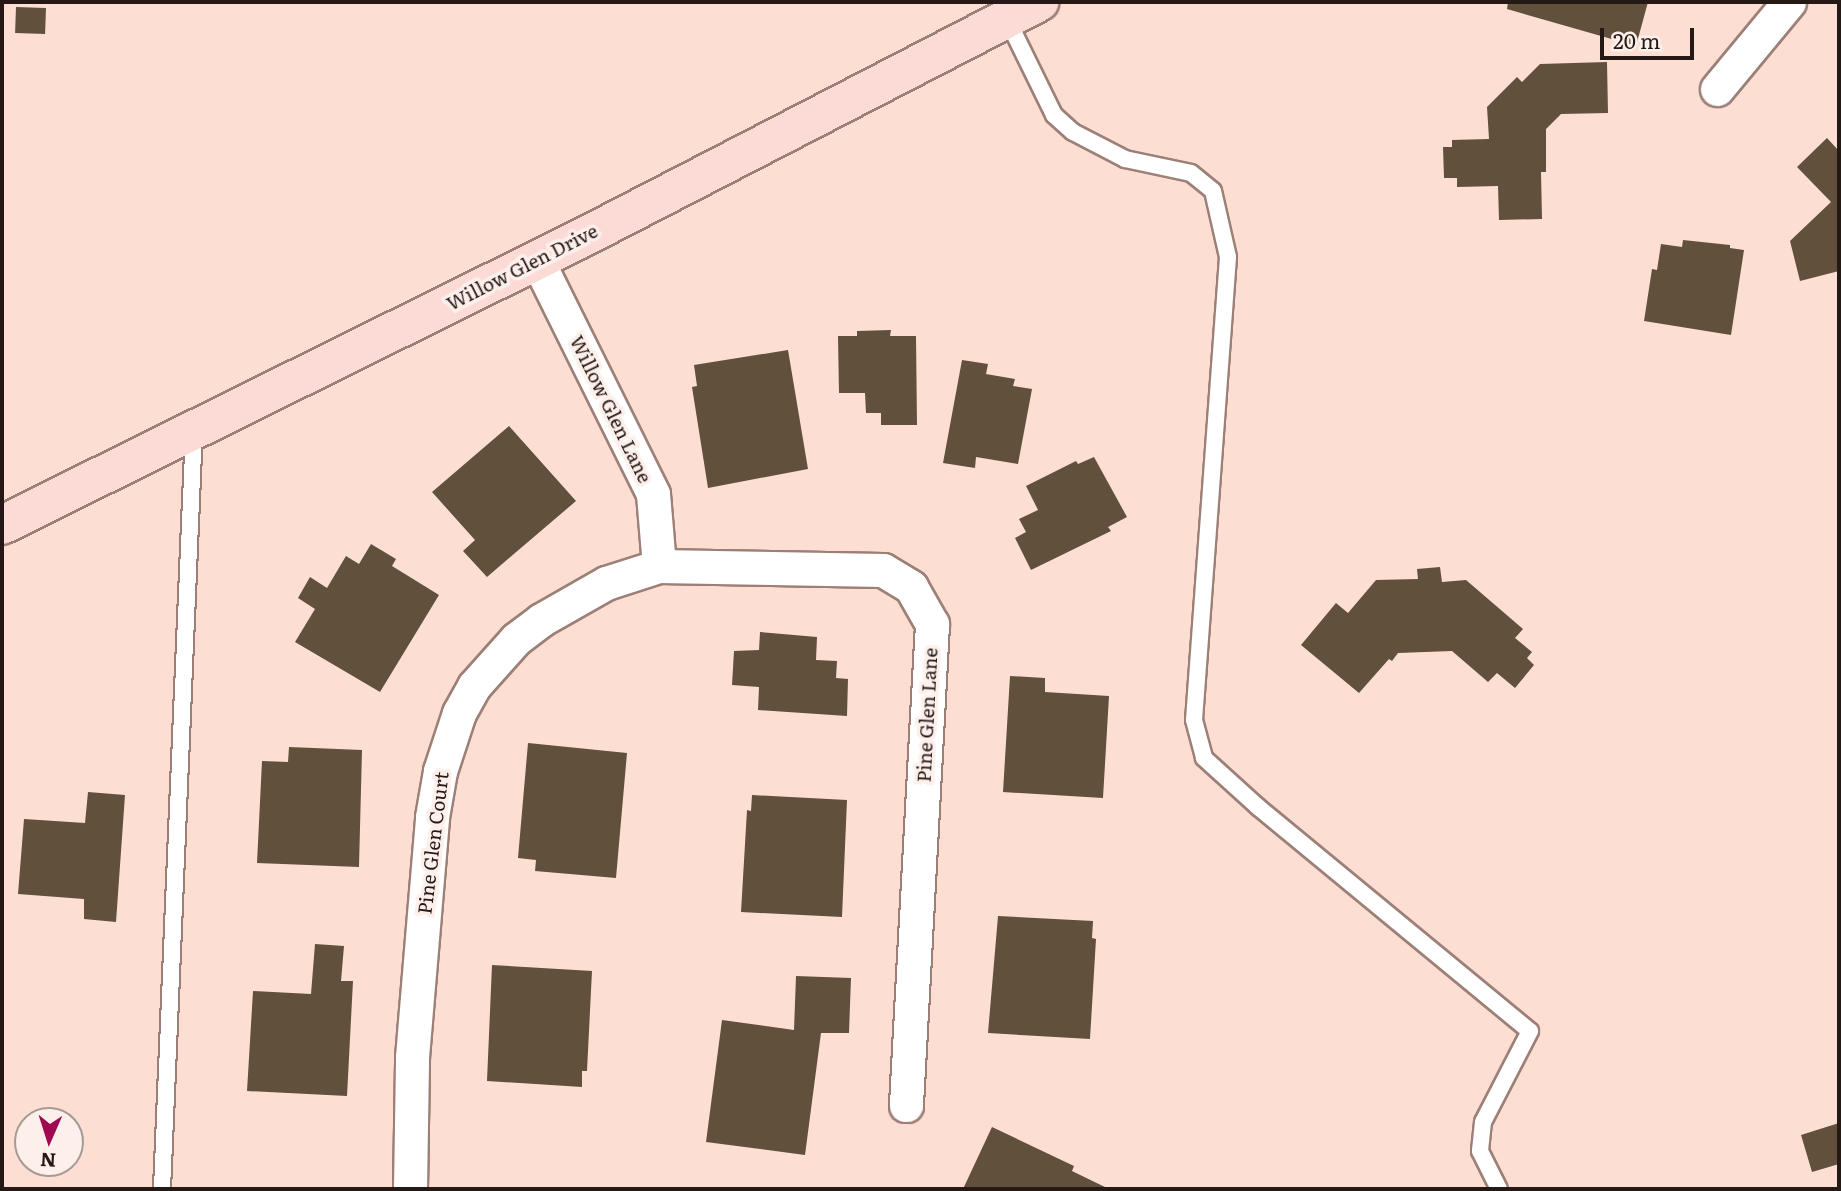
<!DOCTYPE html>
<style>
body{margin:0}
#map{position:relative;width:1841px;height:1191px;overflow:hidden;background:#fdded3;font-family:Literata,serif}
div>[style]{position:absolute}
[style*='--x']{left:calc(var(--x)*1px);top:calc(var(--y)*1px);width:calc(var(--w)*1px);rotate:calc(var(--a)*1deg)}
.building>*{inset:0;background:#60503c;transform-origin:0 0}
.roads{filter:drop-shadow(2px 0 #9c8077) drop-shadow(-2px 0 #9c8077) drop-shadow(0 2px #9c8077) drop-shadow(0 -2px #9c8077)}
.lane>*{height:16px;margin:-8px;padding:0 8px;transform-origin:8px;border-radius:8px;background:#fff}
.street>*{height:33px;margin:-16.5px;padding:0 16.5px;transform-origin:16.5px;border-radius:16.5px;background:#fff}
.secondary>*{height:38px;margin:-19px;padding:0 19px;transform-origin:19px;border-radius:19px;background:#fcdad5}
span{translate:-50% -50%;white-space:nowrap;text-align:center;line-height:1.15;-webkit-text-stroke:7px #fdf0eb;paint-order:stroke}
.street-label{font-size:19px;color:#241915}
.frame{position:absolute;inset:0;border:4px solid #241915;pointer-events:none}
.north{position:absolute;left:14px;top:1107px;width:70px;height:70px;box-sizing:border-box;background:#fdf0eb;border:2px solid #a69a95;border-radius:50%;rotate:183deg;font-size:19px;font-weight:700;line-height:28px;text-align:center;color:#241915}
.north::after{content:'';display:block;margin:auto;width:24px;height:32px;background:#9f0a52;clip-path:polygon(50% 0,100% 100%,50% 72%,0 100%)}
.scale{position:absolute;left:1600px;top:28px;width:94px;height:32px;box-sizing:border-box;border:4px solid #241915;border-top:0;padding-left:9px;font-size:21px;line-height:24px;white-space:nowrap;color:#241915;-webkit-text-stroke:5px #fdf0eb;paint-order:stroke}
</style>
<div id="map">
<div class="building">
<div style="clip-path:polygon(1508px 2px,1648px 2px,1636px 46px,1507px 9px)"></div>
<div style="left:16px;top:7px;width:30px;height:26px;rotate:2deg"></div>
<div style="clip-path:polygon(1607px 62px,1608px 113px,1561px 114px,1546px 129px,1546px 172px,1541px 172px,1542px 219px,1499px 220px,1498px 186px,1457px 187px,1457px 178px,1444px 178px,1443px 147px,1452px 147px,1452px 140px,1489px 139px,1487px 107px,1517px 77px,1522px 82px,1540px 64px)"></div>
<div style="clip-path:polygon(1827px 138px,1839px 151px,1839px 271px,1800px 281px,1790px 241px,1831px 202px,1797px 167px)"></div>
<div style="clip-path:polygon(1683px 240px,1730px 245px,1730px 248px,1744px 250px,1731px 335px,1644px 321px,1652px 269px,1657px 270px,1661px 244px,1682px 247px)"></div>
<div style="clip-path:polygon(891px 330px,890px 336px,916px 336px,917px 425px,881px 425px,881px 413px,866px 413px,865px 393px,839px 393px,838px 336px,857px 336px,857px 331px)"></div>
<div style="clip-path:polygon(788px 350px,808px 469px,708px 488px,692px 387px,697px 386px,694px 365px)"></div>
<div style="clip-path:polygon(962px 360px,988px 364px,986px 374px,1015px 379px,1013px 386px,1032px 389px,1018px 464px,976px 457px,975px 468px,943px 463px)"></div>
<div style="clip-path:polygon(509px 426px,576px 501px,487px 577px,463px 551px,475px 540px,432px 492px)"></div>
<div style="clip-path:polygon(1094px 457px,1127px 517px,1108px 527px,1111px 531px,1031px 570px,1015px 538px,1026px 532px,1019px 519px,1038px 510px,1026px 486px,1076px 461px,1078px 464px)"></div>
<div style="clip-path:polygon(371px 544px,396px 559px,392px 566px,439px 595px,380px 692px,295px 642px,315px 609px,298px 598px,310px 577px,327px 588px,346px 556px,359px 564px)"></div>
<div style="clip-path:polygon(1440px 567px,1442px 582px,1466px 580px,1523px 629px,1515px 638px,1532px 652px,1527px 658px,1534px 665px,1515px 688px,1497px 673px,1488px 682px,1452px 651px,1398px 653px,1392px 661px,1389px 659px,1359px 693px,1301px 645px,1336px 603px,1348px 613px,1376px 580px,1418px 579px,1417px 569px)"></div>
<div style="clip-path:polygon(760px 632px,817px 637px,816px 660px,837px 661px,836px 678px,848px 679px,847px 716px,758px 710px,759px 687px,732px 685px,734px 651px,759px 650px)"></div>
<div style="clip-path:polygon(1010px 676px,1045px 678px,1045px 692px,1109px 696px,1103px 798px,1003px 792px)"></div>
<div style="clip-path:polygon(528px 743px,627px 753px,616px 878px,535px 871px,536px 860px,518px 858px)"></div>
<div style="clip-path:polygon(289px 747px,362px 750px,359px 867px,257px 863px,262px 761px,288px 762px)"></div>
<div style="clip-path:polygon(88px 792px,125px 795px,116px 922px,84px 919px,84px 899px,18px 894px,24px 819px,85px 823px)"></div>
<div style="clip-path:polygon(752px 795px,847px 800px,842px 917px,741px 912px,747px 810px,751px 811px)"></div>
<div style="clip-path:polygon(998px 916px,1093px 921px,1092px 938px,1096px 939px,1090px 1039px,988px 1033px)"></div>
<div style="clip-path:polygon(315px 944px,344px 946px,341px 981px,353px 981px,347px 1096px,247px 1091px,253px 991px,311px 994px)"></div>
<div style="clip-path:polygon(492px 965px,592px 971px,587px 1071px,582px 1071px,582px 1087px,487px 1081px)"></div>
<div style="clip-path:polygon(796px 976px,851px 978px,849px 1033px,821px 1033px,805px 1155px,706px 1142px,722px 1020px,794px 1030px)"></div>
<div style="clip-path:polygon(1839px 1123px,1839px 1164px,1812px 1172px,1801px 1135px)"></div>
<div style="clip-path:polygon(992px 1127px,1074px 1166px,1072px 1171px,1109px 1189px,963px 1189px)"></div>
</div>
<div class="roads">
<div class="lane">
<div style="--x:1007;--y:19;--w:107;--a:63.9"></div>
<div style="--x:1054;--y:115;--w:25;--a:42"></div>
<div style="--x:1073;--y:132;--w:59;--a:27.4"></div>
<div style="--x:1125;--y:159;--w:67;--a:12"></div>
<div style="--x:1191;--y:173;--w:28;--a:39"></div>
<div style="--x:1213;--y:191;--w:68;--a:77.2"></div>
<div style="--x:1228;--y:257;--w:464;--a:94.2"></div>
<div style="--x:1194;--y:720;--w:39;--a:75"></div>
<div style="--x:1204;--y:758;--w:73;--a:42.2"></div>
<div style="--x:1258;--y:807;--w:352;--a:39.5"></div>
<div style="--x:1530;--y:1031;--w:102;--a:117.3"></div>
<div style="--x:1483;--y:1122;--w:29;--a:96"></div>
<div style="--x:1480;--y:1151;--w:42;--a:63.4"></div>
<div style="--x:162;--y:1189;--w:760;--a:-87.59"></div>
</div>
<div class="street">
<div style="--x:1717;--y:89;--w:113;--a:-50.4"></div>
<div style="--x:537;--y:260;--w:261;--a:63.6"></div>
<div style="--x:653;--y:494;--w:72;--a:85.2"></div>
<div style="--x:410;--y:1189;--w:132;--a:-89.1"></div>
<div style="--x:412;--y:1057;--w:241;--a:-85.2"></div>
<div style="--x:432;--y:817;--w:47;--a:-80.1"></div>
<div style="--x:440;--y:771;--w:61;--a:-71.9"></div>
<div style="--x:459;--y:713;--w:31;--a:-61"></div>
<div style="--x:474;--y:686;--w:63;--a:-48.2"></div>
<div style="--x:516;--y:639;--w:31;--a:-37"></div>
<div style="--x:541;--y:620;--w:75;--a:-29.6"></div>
<div style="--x:606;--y:583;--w:56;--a:-17.8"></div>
<div style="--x:659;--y:566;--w:224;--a:1"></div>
<div style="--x:883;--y:570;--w:33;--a:31"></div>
<div style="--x:911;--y:587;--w:43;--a:60.4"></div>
<div style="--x:932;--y:624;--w:482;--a:93.1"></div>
</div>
<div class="secondary">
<div style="--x:2;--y:525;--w:645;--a:-26.33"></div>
<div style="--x:580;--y:239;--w:517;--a:-27.31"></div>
</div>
</div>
<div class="street-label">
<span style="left:522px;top:267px;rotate:-27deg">Willow Glen Drive</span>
<span style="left:611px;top:409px;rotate:64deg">Willow Glen Lane</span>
<span style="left:927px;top:715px;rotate:-87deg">Pine Glen Lane</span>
<span style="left:433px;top:843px;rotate:-83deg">Pine Glen Court</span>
</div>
<div class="frame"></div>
<div class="north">N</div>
<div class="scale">20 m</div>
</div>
